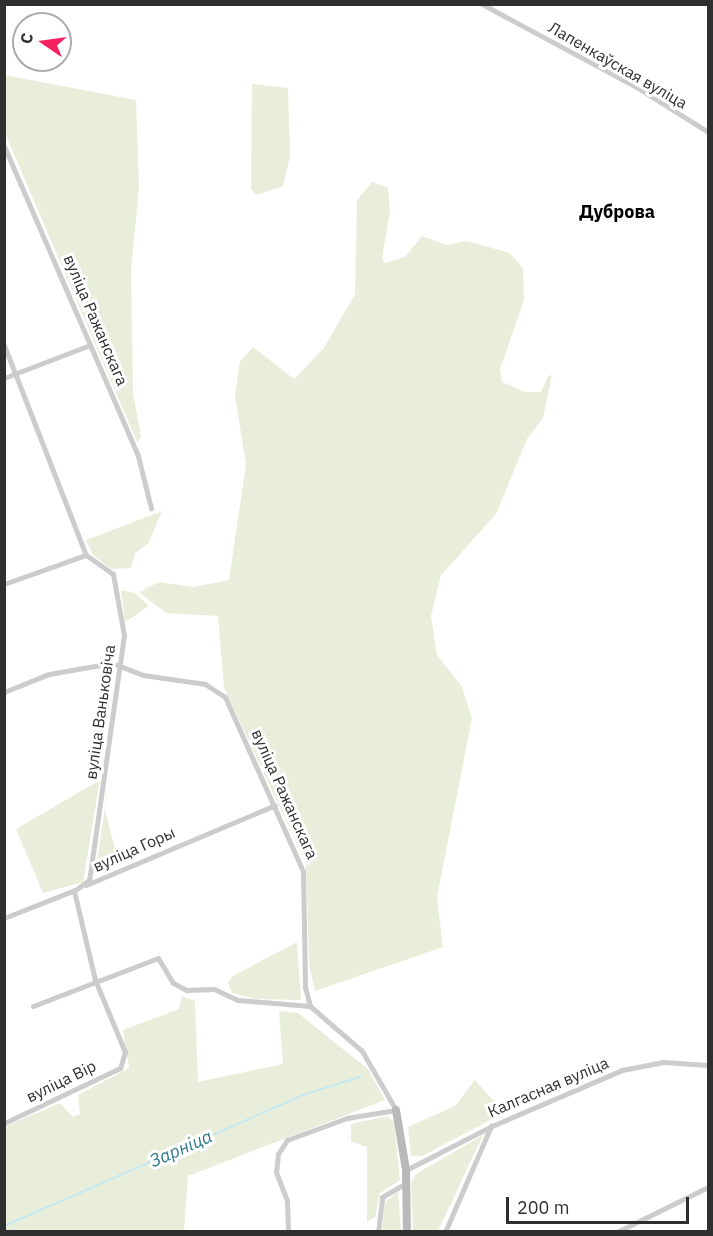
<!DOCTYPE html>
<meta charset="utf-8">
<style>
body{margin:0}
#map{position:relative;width:713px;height:1236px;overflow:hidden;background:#fff;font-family:"IBM Plex Sans",sans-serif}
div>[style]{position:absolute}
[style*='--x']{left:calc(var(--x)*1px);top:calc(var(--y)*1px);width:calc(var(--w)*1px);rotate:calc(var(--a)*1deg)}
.green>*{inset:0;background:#e9eedb}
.stream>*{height:1.5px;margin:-0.75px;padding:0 0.75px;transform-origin:0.75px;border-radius:0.75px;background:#c6e8ef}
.street>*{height:5px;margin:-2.5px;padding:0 2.5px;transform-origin:2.5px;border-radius:2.5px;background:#ccc}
.secondary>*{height:8px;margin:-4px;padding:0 4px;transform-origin:4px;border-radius:4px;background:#b9b9b9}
span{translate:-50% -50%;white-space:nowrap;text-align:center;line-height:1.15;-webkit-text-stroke:6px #fff;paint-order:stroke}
.street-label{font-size:16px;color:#2f2f2f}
.neighbourhood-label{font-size:18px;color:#000;font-weight:700}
.water-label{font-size:18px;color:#317c8b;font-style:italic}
.frame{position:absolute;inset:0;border:6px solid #2f2f2f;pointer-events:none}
.north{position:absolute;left:12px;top:12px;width:60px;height:60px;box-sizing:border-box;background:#fff;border:2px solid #acacac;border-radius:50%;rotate:283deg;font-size:16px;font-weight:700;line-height:24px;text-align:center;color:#2f2f2f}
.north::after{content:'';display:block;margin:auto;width:21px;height:27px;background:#f62160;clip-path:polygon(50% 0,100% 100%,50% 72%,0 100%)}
.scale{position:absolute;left:506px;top:1197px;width:183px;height:27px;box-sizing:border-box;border:3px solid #2f2f2f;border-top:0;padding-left:8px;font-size:18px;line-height:21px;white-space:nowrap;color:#2f2f2f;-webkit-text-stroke:4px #fff;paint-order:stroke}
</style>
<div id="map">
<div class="green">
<div style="clip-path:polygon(4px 75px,136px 100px,139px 188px,131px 269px,133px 392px,141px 437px,137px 442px,5px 133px)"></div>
<div style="clip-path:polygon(252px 84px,288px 88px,290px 156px,283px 186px,256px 195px,251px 189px)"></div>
<div style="clip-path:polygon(372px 182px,388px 188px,390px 212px,382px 258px,385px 263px,405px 257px,422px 236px,446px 245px,467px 241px,510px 253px,523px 269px,524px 300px,500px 369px,502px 382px,525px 392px,541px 392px,548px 376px,552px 375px,543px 418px,527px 439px,496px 514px,441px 575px,431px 616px,437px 655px,462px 687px,472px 718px,437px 897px,443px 947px,315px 991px,309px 964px,306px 863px,224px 688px,218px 616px,166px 613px,139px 592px,159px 582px,193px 587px,229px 580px,246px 464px,235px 396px,240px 361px,253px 347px,294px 379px,324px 348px,355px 294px,357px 200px)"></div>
<div style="clip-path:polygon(162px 511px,148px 544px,135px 553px,131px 568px,111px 569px,93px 555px,86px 540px)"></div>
<div style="clip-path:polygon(121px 590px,135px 593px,149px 606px,125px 622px)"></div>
<div style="clip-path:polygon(100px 780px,83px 882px,43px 893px,16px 829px)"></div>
<div style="clip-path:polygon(108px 785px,105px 810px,119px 865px,95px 876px)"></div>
<div style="clip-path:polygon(297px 942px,301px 1000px,256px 999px,232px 993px,228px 983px,233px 976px)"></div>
<div style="clip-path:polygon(182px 996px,195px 1001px,198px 1082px,283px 1064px,279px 1011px,298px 1013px,368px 1069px,385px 1100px,188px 1176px,184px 1231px,5px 1231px,4px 1127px,60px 1103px,73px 1117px,80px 1114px,78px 1095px,129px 1068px,123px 1030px,179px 1009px)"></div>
<div style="clip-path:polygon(475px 1080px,504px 1113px,422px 1156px,411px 1156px,408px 1127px,455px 1106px)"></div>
<div style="clip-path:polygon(387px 1116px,394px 1122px,400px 1180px,380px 1193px,375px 1217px,367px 1222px,367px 1147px,351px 1141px,351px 1124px)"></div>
<div style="clip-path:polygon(483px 1135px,438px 1231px,413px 1231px,411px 1183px,416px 1174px)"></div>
<div style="clip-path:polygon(398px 1192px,401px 1231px,382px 1231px,385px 1202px)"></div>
</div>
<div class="stream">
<div style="--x:4;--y:1226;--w:330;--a:-23.6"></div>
<div style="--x:306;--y:1094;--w:57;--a:-17.5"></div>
</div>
<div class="street">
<div style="--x:482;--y:4;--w:177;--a:28.3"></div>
<div style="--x:638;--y:88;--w:83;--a:32.2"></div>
<div style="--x:4;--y:146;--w:338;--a:66.6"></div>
<div style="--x:138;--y:456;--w:54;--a:76"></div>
<div style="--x:4;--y:345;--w:225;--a:68.7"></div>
<div style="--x:86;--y:555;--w:33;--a:35"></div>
<div style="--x:113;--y:574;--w:62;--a:79.8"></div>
<div style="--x:124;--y:635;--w:247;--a:98.1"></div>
<div style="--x:89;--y:880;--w:19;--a:144"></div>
<div style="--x:74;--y:891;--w:91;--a:76.7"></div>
<div style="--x:95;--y:980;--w:78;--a:67.4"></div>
<div style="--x:125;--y:1052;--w:17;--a:107"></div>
<div style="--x:120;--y:1068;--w:128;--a:154.6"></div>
<div style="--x:4;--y:378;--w:92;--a:-21"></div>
<div style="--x:4;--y:584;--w:87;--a:-19.5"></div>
<div style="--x:4;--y:692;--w:48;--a:-21.8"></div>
<div style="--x:49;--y:674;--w:64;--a:-9.9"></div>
<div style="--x:112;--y:663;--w:33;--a:21"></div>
<div style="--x:143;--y:675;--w:63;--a:8.3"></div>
<div style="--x:205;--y:684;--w:24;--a:33"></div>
<div style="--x:225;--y:697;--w:191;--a:65.9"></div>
<div style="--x:303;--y:871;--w:116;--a:89"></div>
<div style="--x:305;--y:987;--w:20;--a:75"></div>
<div style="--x:310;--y:1006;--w:69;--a:40.9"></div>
<div style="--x:362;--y:1051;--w:68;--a:60"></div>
<div style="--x:396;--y:1110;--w:50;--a:170.7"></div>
<div style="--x:347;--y:1118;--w:64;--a:159.9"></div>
<div style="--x:287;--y:1140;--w:17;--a:123"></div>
<div style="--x:278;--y:1154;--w:18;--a:96"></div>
<div style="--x:276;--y:1172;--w:31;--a:69"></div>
<div style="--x:287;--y:1201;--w:31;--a:88"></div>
<div style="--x:86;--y:885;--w:205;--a:-22.9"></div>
<div style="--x:4;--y:918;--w:76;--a:-21.5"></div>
<div style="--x:33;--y:1006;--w:134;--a:-21"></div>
<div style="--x:158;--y:958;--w:29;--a:59"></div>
<div style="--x:173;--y:983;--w:15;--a:28"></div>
<div style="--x:186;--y:990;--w:28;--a:-2"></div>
<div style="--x:214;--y:989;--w:26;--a:25"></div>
<div style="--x:238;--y:1000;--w:72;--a:4.8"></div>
<div style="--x:406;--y:1170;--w:97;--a:-27.1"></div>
<div style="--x:492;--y:1126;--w:142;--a:-23.3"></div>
<div style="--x:622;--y:1070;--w:42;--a:-11"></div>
<div style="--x:663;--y:1062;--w:45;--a:3.8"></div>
<div style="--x:378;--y:1232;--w:35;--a:-83"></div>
<div style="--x:382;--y:1197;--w:28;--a:-30"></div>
<div style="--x:445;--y:1232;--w:116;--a:-66.5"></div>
<div style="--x:617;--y:1232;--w:102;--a:-26.3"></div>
</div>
<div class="secondary">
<div style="--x:396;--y:1110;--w:61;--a:80.5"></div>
<div style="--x:406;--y:1170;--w:62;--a:89.1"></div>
</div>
<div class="street-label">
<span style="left:618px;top:65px;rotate:30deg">Лапенкаўская вуліца</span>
<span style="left:96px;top:320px;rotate:67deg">вуліца Ражанскага</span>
<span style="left:100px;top:712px;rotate:-82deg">вуліца Ваньковіча</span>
<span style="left:285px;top:794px;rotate:66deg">вуліца Ражанскага</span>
<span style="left:134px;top:849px;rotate:-24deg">вуліца Горы</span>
<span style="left:61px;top:1081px;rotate:-26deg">вуліца Вір</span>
<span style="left:548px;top:1087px;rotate:-23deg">Калгасная вуліца</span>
</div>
<div class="neighbourhood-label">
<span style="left:617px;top:212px">Дуброва</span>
</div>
<div class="water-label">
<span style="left:181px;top:1149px;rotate:-24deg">Зарніца</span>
</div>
<div class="frame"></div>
<div class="north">С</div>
<div class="scale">200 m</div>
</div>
